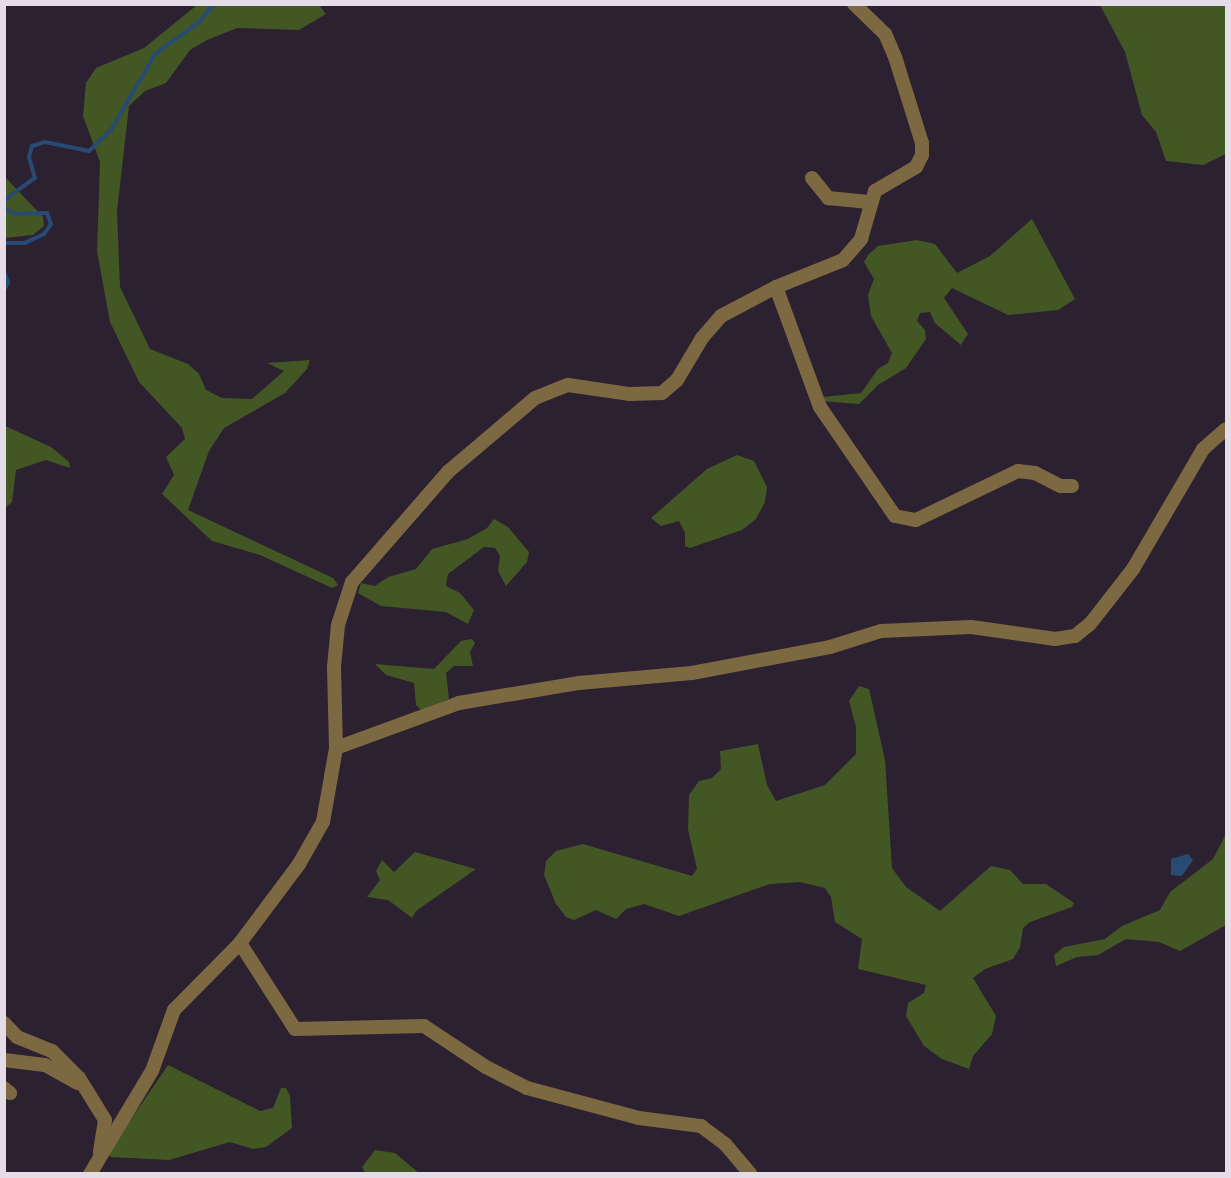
<!DOCTYPE html>
<style>
body{margin:0}
#map{position:relative;width:1231px;height:1178px;overflow:hidden;background:#2c2130;font-family:Signika,sans-serif}
div>[style]{position:absolute}
[style*='--x']{left:calc(var(--x)*1px);top:calc(var(--y)*1px);width:calc(var(--w)*1px);rotate:calc(var(--a)*1deg)}
.forest>*{inset:0;background:#435725}
.water>*{inset:0;background:#284b73}
.stream>*{height:4px;margin:-2px;padding:0 2px;transform-origin:2px;border-radius:2px;background:#284b73}
.minor>*{height:14px;margin:-7px;padding:0 7px;transform-origin:7px;border-radius:7px;background:#7d6941}
span{translate:-50% -50%;white-space:nowrap;text-align:center;line-height:1.15;-webkit-text-stroke:4.5px #221826;paint-order:stroke}
.frame{position:absolute;inset:0;border:6px solid #e4dce6;pointer-events:none}
</style>
<div id="map">
<div class="forest">
<div style="clip-path:polygon(197px 5px,319px 5px,326px 14px,299px 30px,237px 28px,207px 40px,190px 50px,166px 83px,145px 91px,129px 106px,117px 211px,120px 287px,150px 349px,188px 364px,199px 374px,206px 390px,222px 398px,252px 399px,284px 371px,267px 363px,310px 360px,307px 369px,285px 393px,224px 428px,209px 451px,188px 510px,333px 578px,338px 585px,332px 588px,260px 555px,212px 541px,162px 494px,174px 475px,166px 457px,185px 439px,182px 428px,139px 382px,110px 322px,97px 251px,100px 162px,83px 116px,86px 83px,96px 68px,144px 48px)"></div>
<div style="clip-path:polygon(1100px 5px,1226px 5px,1226px 154px,1203px 165px,1166px 161px,1156px 132px,1142px 115px,1125px 52px)"></div>
<div style="clip-path:polygon(5px 177px,43px 217px,44px 226px,33px 235px,5px 238px)"></div>
<div style="clip-path:polygon(1032px 219px,1075px 299px,1058px 310px,1008px 315px,952px 288px,944px 298px,968px 334px,961px 345px,935px 323px,930px 312px,920px 313px,917px 321px,925px 330px,926px 339px,906px 368px,878px 385px,859px 404px,821px 401px,823px 397px,861px 393px,878px 369px,888px 363px,892px 353px,871px 316px,868px 295px,874px 279px,864px 262px,868px 255px,878px 246px,917px 240px,935px 244px,957px 273px,990px 256px)"></div>
<div style="clip-path:polygon(5px 426px,51px 447px,69px 462px,70px 468px,46px 460px,16px 470px,12px 502px,5px 508px)"></div>
<div style="clip-path:polygon(737px 455px,754px 461px,767px 487px,765px 502px,756px 519px,742px 530px,690px 548px,685px 546px,685px 533px,679px 521px,661px 526px,651px 518px,707px 469px)"></div>
<div style="clip-path:polygon(494px 519px,508px 527px,529px 552px,527px 562px,506px 586px,498px 571px,500px 556px,495px 548px,484px 547px,448px 574px,446px 586px,460px 593px,474px 610px,468px 624px,446px 612px,381px 606px,358px 593px,361px 583px,375px 586px,388px 577px,416px 569px,432px 549px,468px 539px,487px 528px)"></div>
<div style="clip-path:polygon(472px 639px,475px 643px,470px 652px,473px 666px,454px 666px,446px 673px,449px 699px,421px 710px,416px 705px,414px 683px,386px 675px,375px 664px,434px 669px,461px 641px)"></div>
<div style="clip-path:polygon(859px 686px,869px 689px,885px 760px,892px 868px,906px 887px,940px 911px,991px 866px,1010px 870px,1023px 884px,1046px 884px,1074px 903px,1072px 907px,1030px 922px,1023px 928px,1020px 947px,1013px 959px,985px 969px,973px 978px,996px 1016px,992px 1034px,973px 1056px,969px 1069px,942px 1059px,924px 1046px,906px 1016px,908px 1003px,924px 993px,926px 985px,858px 969px,862px 939px,835px 922px,831px 897px,825px 888px,800px 882px,770px 884px,679px 916px,644px 904px,626px 909px,616px 919px,596px 910px,574px 920px,566px 917px,556px 904px,544px 875px,546px 861px,556px 851px,583px 844px,692px 876px,697px 869px,688px 829px,689px 795px,699px 781px,712px 778px,721px 769px,720px 751px,758px 744px,767px 785px,776px 801px,825px 785px,856px 754px,856px 727px,849px 701px)"></div>
<div style="clip-path:polygon(1226px 834px,1226px 925px,1180px 951px,1159px 942px,1126px 939px,1098px 955px,1077px 957px,1056px 966px,1054px 955px,1064px 947px,1105px 939px,1122px 926px,1160px 910px,1170px 892px,1213px 859px)"></div>
<div style="clip-path:polygon(415px 852px,476px 869px,416px 911px,412px 918px,388px 900px,367px 897px,380px 880px,376px 871px,382px 860px,394px 872px)"></div>
<div style="clip-path:polygon(168px 1065px,260px 1111px,273px 1108px,281px 1088px,286px 1088px,290px 1096px,292px 1128px,266px 1147px,253px 1149px,230px 1142px,169px 1160px,110px 1157px,110px 1150px)"></div>
<div style="clip-path:polygon(375px 1150px,395px 1153px,419px 1173px,365px 1173px,362px 1167px)"></div>
</div>
<div class="water">
<div style="clip-path:polygon(1188px 854px,1193px 860px,1182px 876px,1171px 875px,1171px 859px)"></div>
</div>
<div class="stream">
<div style="--x:4;--y:205;--w:8;--a:-67"></div>
<div style="--x:7;--y:198;--w:34;--a:-36"></div>
<div style="--x:35;--y:178;--w:22;--a:-106"></div>
<div style="--x:29;--y:157;--w:11;--a:-75"></div>
<div style="--x:32;--y:146;--w:14;--a:-17"></div>
<div style="--x:45;--y:142;--w:45;--a:11.6"></div>
<div style="--x:89;--y:151;--w:30;--a:-44"></div>
<div style="--x:111;--y:130;--w:88;--a:-59.9"></div>
<div style="--x:155;--y:54;--w:54;--a:-36"></div>
<div style="--x:199;--y:22;--w:23;--a:-50"></div>
<div style="--x:4;--y:208;--w:13;--a:29"></div>
<div style="--x:15;--y:214;--w:32;--a:-2"></div>
<div style="--x:47;--y:213;--w:12;--a:70"></div>
<div style="--x:51;--y:224;--w:12;--a:125"></div>
<div style="--x:44;--y:234;--w:21;--a:155"></div>
<div style="--x:25;--y:243;--w:21;--a:180"></div>
<div style="--x:4;--y:272;--w:11;--a:68"></div>
<div style="--x:8;--y:282;--w:9;--a:117"></div>
</div>
<div class="minor">
<div style="--x:812;--y:178;--w:26;--a:51"></div>
<div style="--x:828;--y:198;--w:41;--a:5.6"></div>
<div style="--x:776;--y:287;--w:128;--a:69.9"></div>
<div style="--x:820;--y:407;--w:132;--a:55.5"></div>
<div style="--x:895;--y:516;--w:21;--a:11"></div>
<div style="--x:916;--y:520;--w:113;--a:-25.7"></div>
<div style="--x:1018;--y:471;--w:17;--a:7"></div>
<div style="--x:1035;--y:473;--w:29;--a:27"></div>
<div style="--x:1061;--y:486;--w:11;--a:0"></div>
<div style="--x:336;--y:748;--w:131;--a:-20.1"></div>
<div style="--x:459;--y:703;--w:122;--a:-9.5"></div>
<div style="--x:579;--y:683;--w:113;--a:-5.1"></div>
<div style="--x:692;--y:673;--w:140;--a:-10.7"></div>
<div style="--x:830;--y:647;--w:53;--a:-17.4"></div>
<div style="--x:881;--y:631;--w:90;--a:-2.5"></div>
<div style="--x:971;--y:627;--w:85;--a:8.1"></div>
<div style="--x:1055;--y:639;--w:20;--a:-9"></div>
<div style="--x:1075;--y:636;--w:19;--a:-39"></div>
<div style="--x:1090;--y:624;--w:70;--a:-52"></div>
<div style="--x:1133;--y:569;--w:139;--a:-59.7"></div>
<div style="--x:1203;--y:449;--w:30;--a:-41"></div>
<div style="--x:240;--y:943;--w:102;--a:57.4"></div>
<div style="--x:295;--y:1029;--w:129;--a:-1.3"></div>
<div style="--x:424;--y:1026;--w:74;--a:33.5"></div>
<div style="--x:486;--y:1067;--w:46;--a:27.1"></div>
<div style="--x:527;--y:1088;--w:116;--a:15"></div>
<div style="--x:639;--y:1118;--w:63;--a:7.4"></div>
<div style="--x:701;--y:1126;--w:31;--a:37"></div>
<div style="--x:726;--y:1145;--w:38;--a:50"></div>
<div style="--x:4;--y:1023;--w:19;--a:47"></div>
<div style="--x:17;--y:1037;--w:38;--a:22"></div>
<div style="--x:52;--y:1051;--w:38;--a:45"></div>
<div style="--x:79;--y:1078;--w:49;--a:58.2"></div>
<div style="--x:105;--y:1120;--w:33;--a:99"></div>
<div style="--x:4;--y:1060;--w:41;--a:7"></div>
<div style="--x:45;--y:1065;--w:37;--a:29"></div>
<div style="--x:4;--y:1088;--w:8;--a:40"></div>
<div style="--x:90;--y:1174;--w:120;--a:-59"></div>
<div style="--x:152;--y:1071;--w:65;--a:-70.2"></div>
<div style="--x:174;--y:1010;--w:94;--a:-45.4"></div>
<div style="--x:240;--y:943;--w:99;--a:-53.2"></div>
<div style="--x:299;--y:864;--w:48;--a:-60.3"></div>
<div style="--x:323;--y:822;--w:75;--a:-80"></div>
<div style="--x:336;--y:748;--w:81;--a:-91.4"></div>
<div style="--x:334;--y:667;--w:42;--a:-84.6"></div>
<div style="--x:338;--y:625;--w:45;--a:-72"></div>
<div style="--x:352;--y:582;--w:147;--a:-48.9"></div>
<div style="--x:449;--y:471;--w:113;--a:-40.3"></div>
<div style="--x:535;--y:398;--w:35;--a:-22"></div>
<div style="--x:568;--y:385;--w:63;--a:8.3"></div>
<div style="--x:630;--y:394;--w:32;--a:-2"></div>
<div style="--x:662;--y:393;--w:20;--a:-41"></div>
<div style="--x:677;--y:380;--w:49;--a:-59.2"></div>
<div style="--x:702;--y:338;--w:29;--a:-49"></div>
<div style="--x:721;--y:316;--w:62;--a:-27.8"></div>
<div style="--x:776;--y:287;--w:72;--a:-21.9"></div>
<div style="--x:843;--y:260;--w:28;--a:-49"></div>
<div style="--x:861;--y:239;--w:50;--a:-73.7"></div>
<div style="--x:875;--y:191;--w:48;--a:-30.3"></div>
<div style="--x:916;--y:167;--w:13;--a:-63"></div>
<div style="--x:922;--y:155;--w:12;--a:-90"></div>
<div style="--x:922;--y:143;--w:90;--a:-107.4"></div>
<div style="--x:895;--y:57;--w:25;--a:-113"></div>
<div style="--x:885;--y:34;--w:43;--a:-135.9"></div>
</div>
<div class="frame"></div>
</div>
